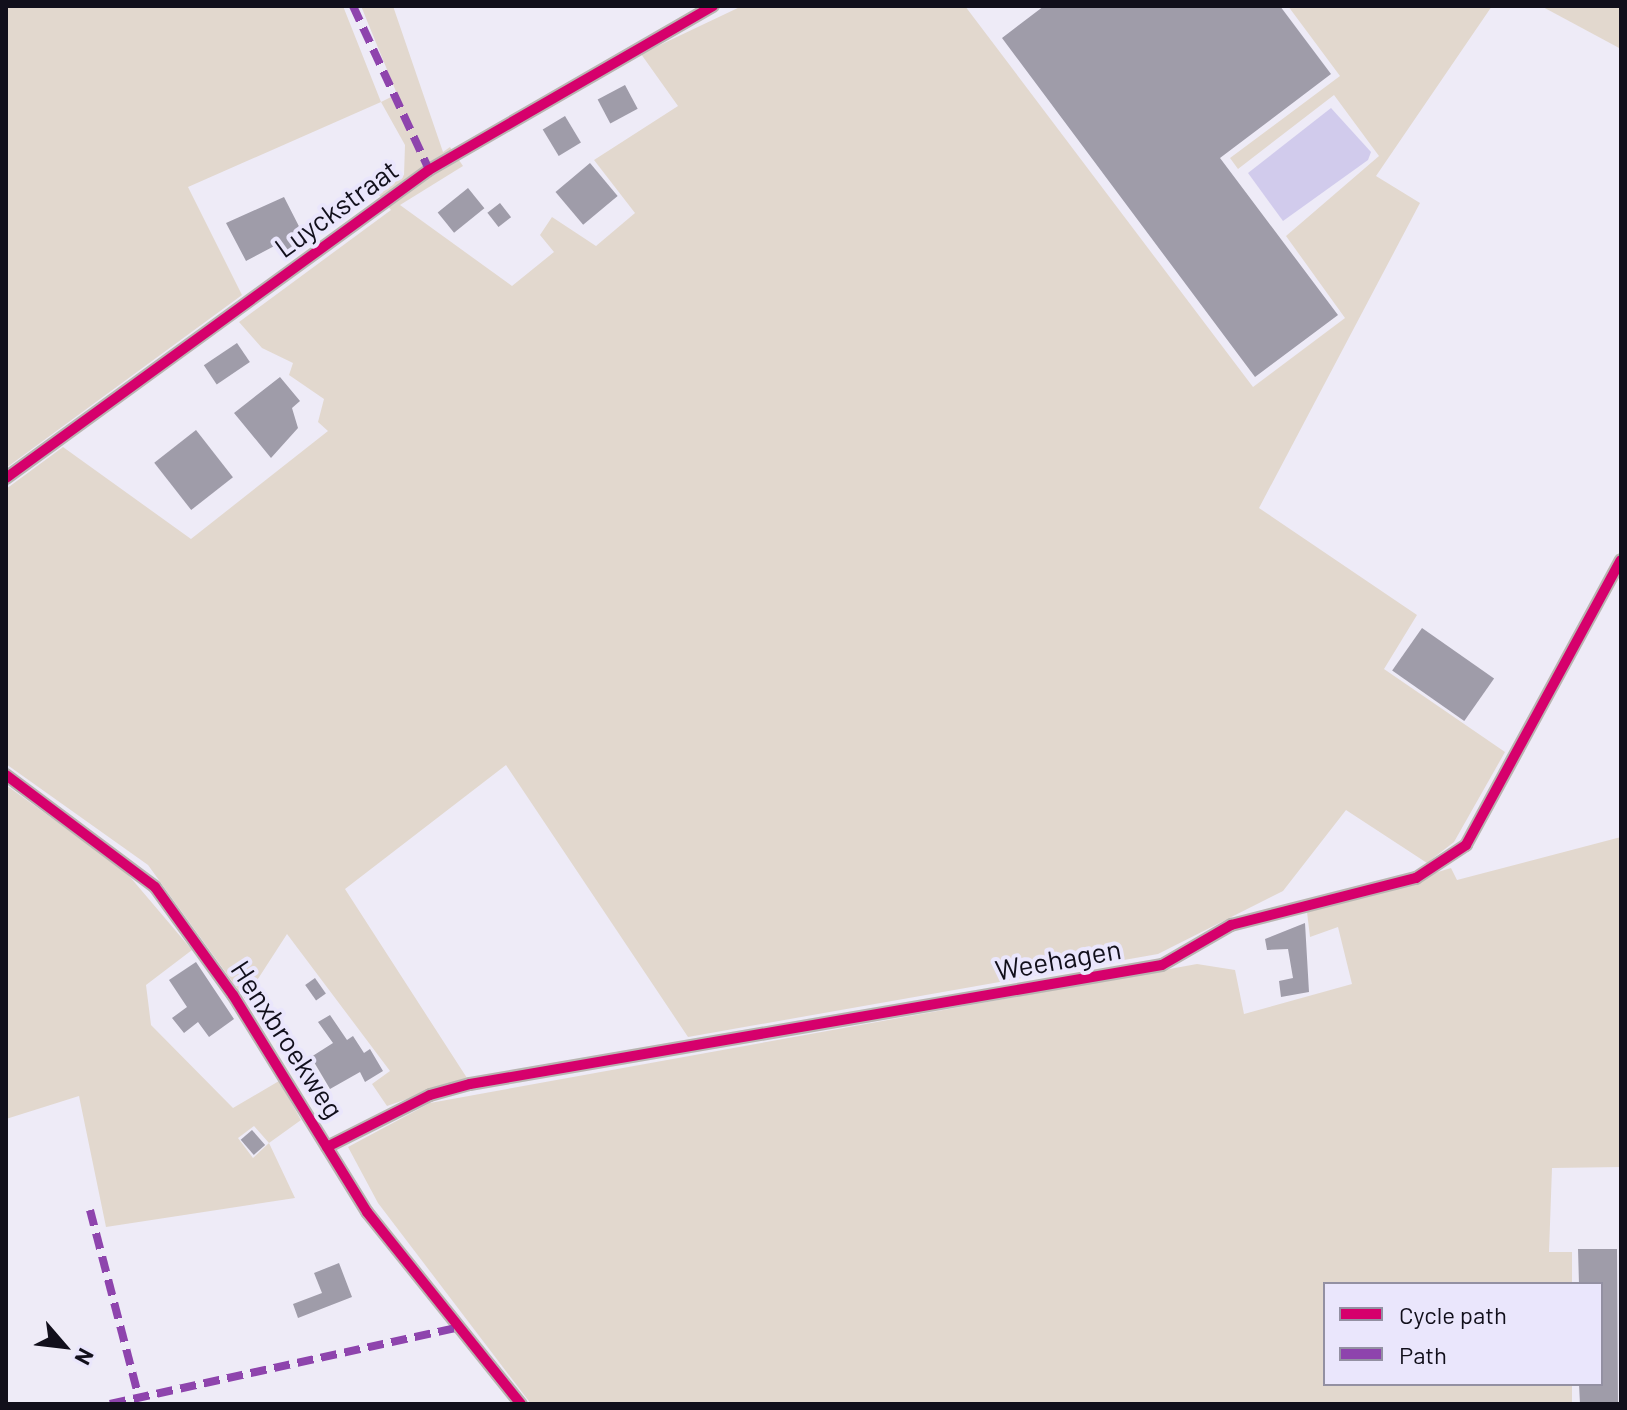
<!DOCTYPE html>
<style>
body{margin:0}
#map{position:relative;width:1627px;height:1410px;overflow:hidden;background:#eeebf7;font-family:Barlow,sans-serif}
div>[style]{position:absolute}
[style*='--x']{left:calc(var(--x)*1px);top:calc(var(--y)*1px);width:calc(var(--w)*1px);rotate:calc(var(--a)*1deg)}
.green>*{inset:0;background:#e2d8ce}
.water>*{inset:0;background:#d1cbec}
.building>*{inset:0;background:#9f9ca9;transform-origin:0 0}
.minor>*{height:14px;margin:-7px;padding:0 7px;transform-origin:7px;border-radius:7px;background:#b8b5b1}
.quiet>*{height:8px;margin-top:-4px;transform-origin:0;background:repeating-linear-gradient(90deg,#8e44ad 0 16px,transparent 0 24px)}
.cycleway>*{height:10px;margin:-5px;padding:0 5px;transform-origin:5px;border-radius:5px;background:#d6006c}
span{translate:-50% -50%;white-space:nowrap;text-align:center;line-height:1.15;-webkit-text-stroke:8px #eae6fc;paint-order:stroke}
.street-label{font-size:28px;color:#110f1b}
.frame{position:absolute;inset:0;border:8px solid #110f1b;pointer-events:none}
.legend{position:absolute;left:1323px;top:1282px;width:280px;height:104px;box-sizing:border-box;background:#eae6fc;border:2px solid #9390a2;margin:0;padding:10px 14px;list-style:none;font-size:24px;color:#110f1b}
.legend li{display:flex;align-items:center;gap:16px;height:40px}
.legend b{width:40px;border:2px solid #9390a2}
.north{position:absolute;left:24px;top:1306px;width:80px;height:80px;-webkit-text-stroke:6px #eae6fc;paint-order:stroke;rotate:118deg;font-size:22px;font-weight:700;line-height:32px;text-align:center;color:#110f1b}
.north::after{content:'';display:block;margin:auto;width:28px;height:36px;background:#110f1b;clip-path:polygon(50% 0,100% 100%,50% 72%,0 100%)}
</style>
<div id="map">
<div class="green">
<div style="clip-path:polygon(6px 6px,343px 6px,381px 102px,397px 94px,361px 6px,393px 6px,443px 152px,450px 147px,463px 166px,400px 205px,512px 286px,554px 252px,540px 235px,552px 217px,596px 246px,635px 213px,594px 160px,678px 106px,641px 54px,742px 6px,965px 6px,1253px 387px,1345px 318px,1286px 236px,1379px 156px,1334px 95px,1238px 169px,1230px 158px,1340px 76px,1288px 6px,1492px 6px,1376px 176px,1420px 203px,1259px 508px,1417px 615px,1384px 669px,1505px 752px,1454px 842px,1427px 863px,1346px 810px,1283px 891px,1158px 954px,688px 1037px,506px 765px,345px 889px,467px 1078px,387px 1106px,372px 1084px,390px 1071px,287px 934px,245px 999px,148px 865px,6px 764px,6px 489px,63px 447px,191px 539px,328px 431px,318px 422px,324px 399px,289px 375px,293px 363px,262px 348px,239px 322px,391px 210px,379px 195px,404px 175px,405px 145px,381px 102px,188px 187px,242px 295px,6px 468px)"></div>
<div style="clip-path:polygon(1541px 6px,1621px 6px,1621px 49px)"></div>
<div style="clip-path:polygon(evenodd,6px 785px,125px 871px,192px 950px,146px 985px,151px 1025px,233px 1108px,279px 1081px,301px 1120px,269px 1143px,295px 1198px,106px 1227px,79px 1096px,6px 1119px,6px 785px,254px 1126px,269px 1143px,253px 1158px,238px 1138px,254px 1126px)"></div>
<div style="clip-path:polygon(1621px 837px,1621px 1167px,1552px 1168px,1549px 1252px,1572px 1252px,1572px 1284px,1325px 1284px,1325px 1384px,1572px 1384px,1572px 1404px,531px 1404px,378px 1203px,348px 1147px,430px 1103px,1197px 964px,1235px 970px,1244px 1014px,1352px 984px,1338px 927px,1310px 937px,1307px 912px,1451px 868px,1457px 880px)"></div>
</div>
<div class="water">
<div style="clip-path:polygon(1331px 108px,1371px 152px,1368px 160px,1283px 221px,1248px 173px)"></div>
</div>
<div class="building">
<div style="clip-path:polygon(1044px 6px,1280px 6px,1331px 74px,1220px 158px,1338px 315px,1255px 377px,1002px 38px)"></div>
<div style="left:625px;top:85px;width:27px;height:31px;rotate:62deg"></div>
<div style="left:565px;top:116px;width:31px;height:26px;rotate:59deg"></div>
<div style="left:590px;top:163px;width:43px;height:45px;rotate:50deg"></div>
<div style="left:468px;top:188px;width:26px;height:39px;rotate:51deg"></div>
<div style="clip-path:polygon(284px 197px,307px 242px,285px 253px,280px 243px,246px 261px,226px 223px)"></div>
<div style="left:500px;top:203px;width:18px;height:16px;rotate:52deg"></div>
<div style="left:237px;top:343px;width:23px;height:40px;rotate:56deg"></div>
<div style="clip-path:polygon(280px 377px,300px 401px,292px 408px,298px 428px,271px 458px,234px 413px)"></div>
<div style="left:196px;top:430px;width:60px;height:53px;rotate:52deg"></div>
<div style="left:1422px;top:628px;width:88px;height:52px;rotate:35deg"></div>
<div style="clip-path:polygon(1305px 923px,1309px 992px,1281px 997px,1279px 981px,1293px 978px,1288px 949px,1267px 950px,1265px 939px)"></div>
<div style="clip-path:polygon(196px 962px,234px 1019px,209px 1037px,198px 1022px,184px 1033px,172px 1018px,187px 1007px,169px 980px)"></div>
<div style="left:315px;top:978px;width:19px;height:12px;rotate:55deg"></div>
<div style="clip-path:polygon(330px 1015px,347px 1040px,353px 1036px,364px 1053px,370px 1049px,383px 1071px,365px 1082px,360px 1072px,330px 1089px,311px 1057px,333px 1043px,318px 1022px)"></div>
<div style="left:252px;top:1130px;width:20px;height:15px;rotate:49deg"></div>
<div style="clip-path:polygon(1578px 1249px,1617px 1249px,1618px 1404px,1580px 1404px,1579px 1384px,1601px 1384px,1601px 1284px,1579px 1284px)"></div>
<div style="clip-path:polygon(339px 1263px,352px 1297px,298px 1318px,293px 1304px,322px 1293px,314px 1273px)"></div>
</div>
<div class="minor">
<div style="--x:6;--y:478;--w:523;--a:-36.06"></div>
<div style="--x:429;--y:170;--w:328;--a:-30"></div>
<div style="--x:6;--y:775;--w:186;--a:36.9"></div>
<div style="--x:155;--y:887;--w:133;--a:54.2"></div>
<div style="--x:233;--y:995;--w:255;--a:58.3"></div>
<div style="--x:367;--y:1212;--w:246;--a:51.3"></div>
<div style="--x:327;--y:1147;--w:115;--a:-26.8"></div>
<div style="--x:430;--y:1095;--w:41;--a:-15.4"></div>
<div style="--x:470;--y:1084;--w:702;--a:-9.76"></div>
<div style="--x:1162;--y:965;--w:80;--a:-30.1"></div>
<div style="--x:1231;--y:925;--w:191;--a:-14.3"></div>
<div style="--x:1416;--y:878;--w:60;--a:-33.4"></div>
<div style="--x:1466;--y:845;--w:324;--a:-61.5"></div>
</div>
<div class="quiet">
<div style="--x:353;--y:6;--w:181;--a:65.1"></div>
<div style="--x:90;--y:1210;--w:194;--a:75.4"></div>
<div style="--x:110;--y:1404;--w:358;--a:-12.4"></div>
</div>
<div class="cycleway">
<div style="--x:6;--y:478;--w:523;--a:-36.06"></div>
<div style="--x:429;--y:170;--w:328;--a:-30"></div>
<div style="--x:6;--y:775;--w:186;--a:36.9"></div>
<div style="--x:155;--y:887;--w:133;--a:54.2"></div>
<div style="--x:233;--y:995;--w:255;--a:58.3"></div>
<div style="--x:367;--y:1212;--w:246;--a:51.3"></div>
<div style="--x:327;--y:1147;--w:115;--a:-26.8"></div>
<div style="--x:430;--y:1095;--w:41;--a:-15.4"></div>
<div style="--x:470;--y:1084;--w:702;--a:-9.76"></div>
<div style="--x:1162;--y:965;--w:80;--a:-30.1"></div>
<div style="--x:1231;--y:925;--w:191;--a:-14.3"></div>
<div style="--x:1416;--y:878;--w:60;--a:-33.4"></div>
<div style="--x:1466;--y:845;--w:324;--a:-61.5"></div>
</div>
<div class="street-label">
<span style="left:336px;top:208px;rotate:-36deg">Luyckstraat</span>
<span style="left:1058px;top:959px;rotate:-10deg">Weehagen</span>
<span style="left:288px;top:1039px;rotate:57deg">Henxbroekweg</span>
</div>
<div class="frame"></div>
<ul class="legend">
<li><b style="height:10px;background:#d6006c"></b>Cycle path</li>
<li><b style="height:10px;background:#8e44ad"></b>Path</li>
</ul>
<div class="north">N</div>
</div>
